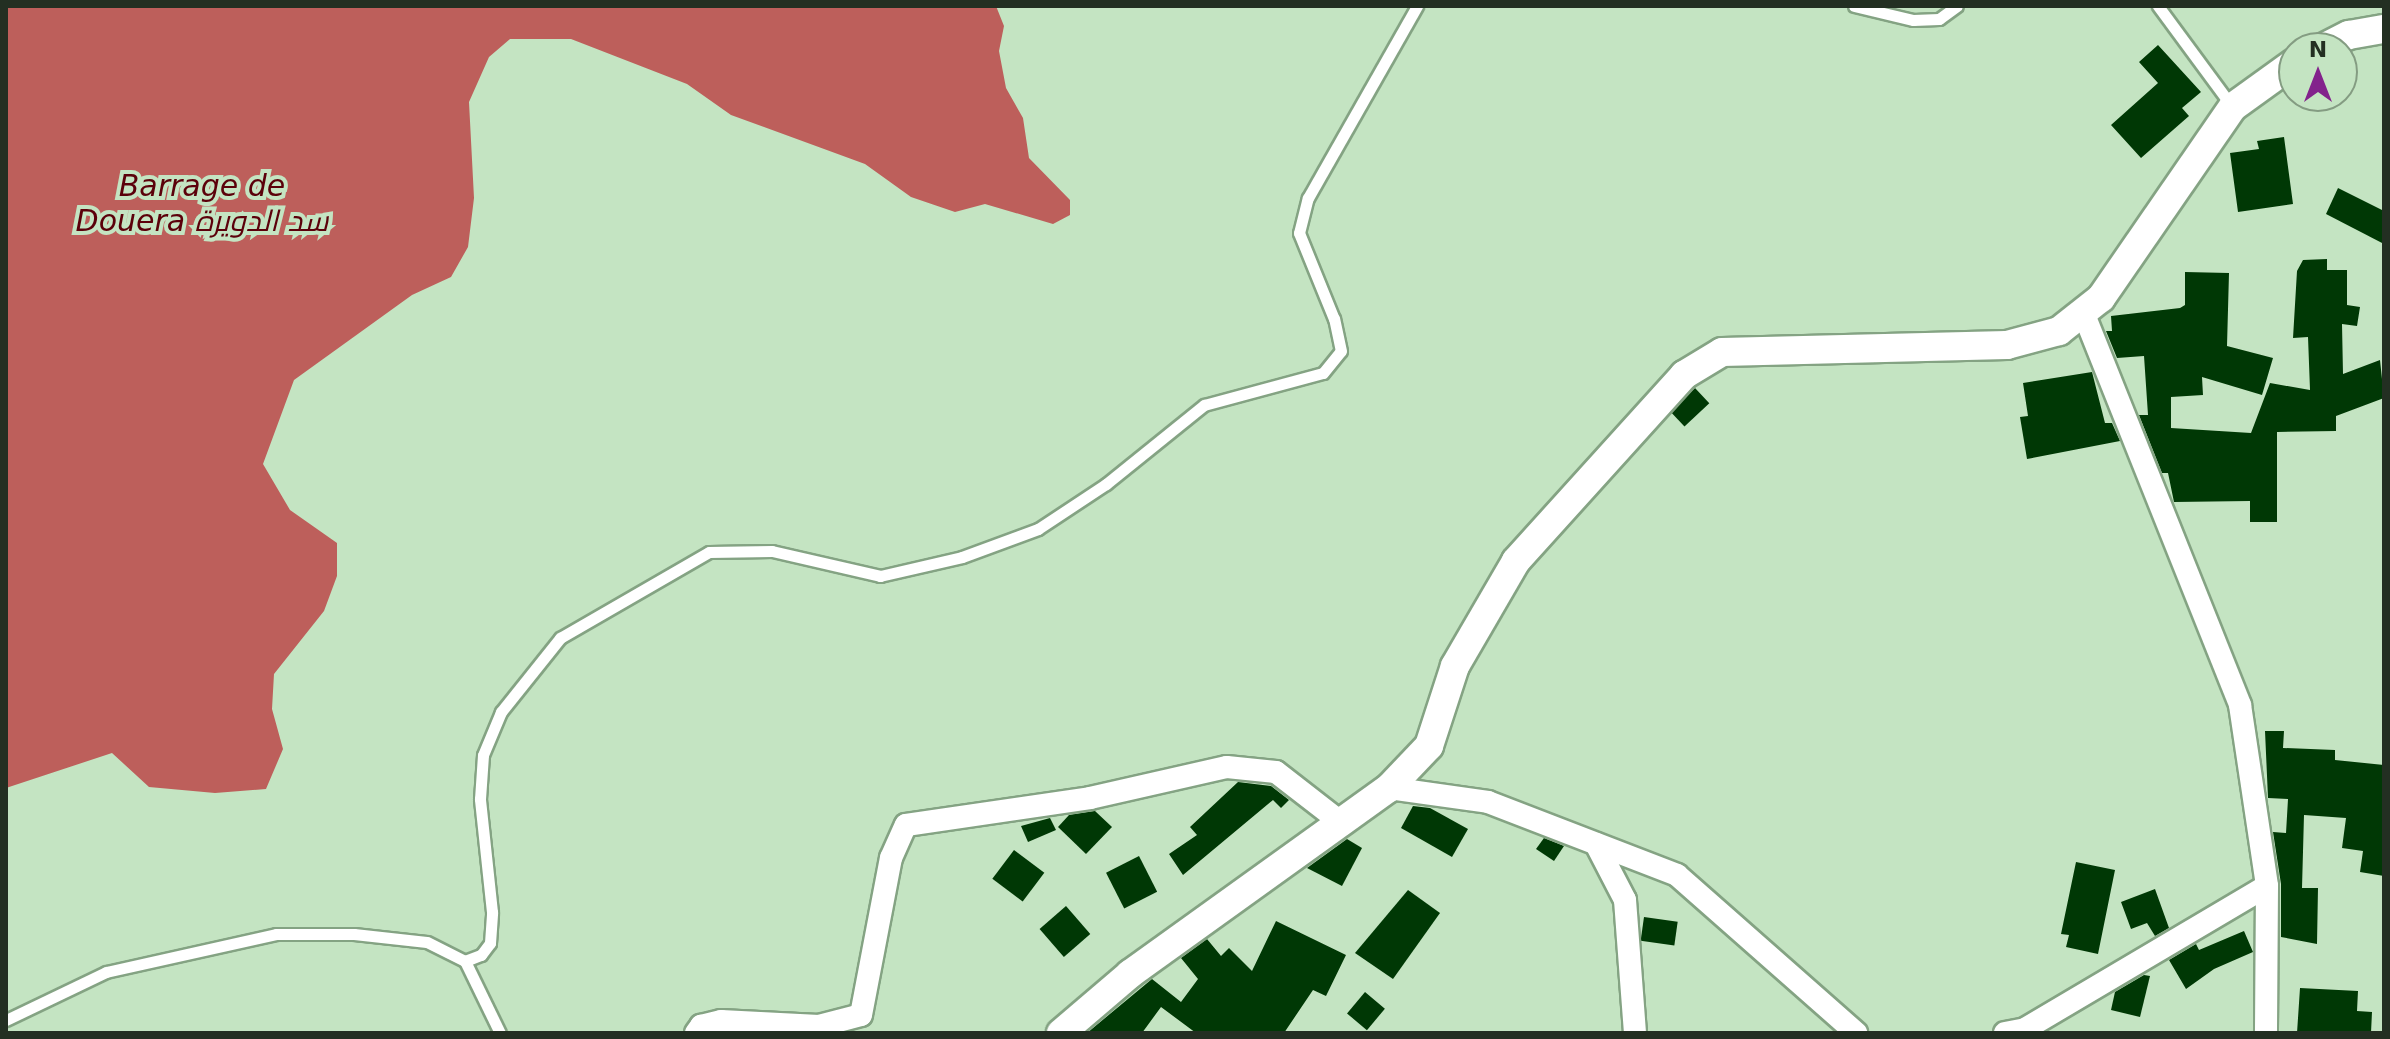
<!DOCTYPE html>
<meta charset="utf-8">
<style>
body{margin:0}
#map{position:relative;width:2390px;height:1039px;overflow:hidden;background:#c4e4c2;font-family:"DejaVu Sans",Cairo,sans-serif}
div>[style]{position:absolute}
[style*='--x']{left:calc(var(--x)*1px);top:calc(var(--y)*1px);width:calc(var(--w)*1px);rotate:calc(var(--a)*1deg)}
.water>*{inset:0;background:#bd5f5b}
.building>*{inset:0;background:#003805;transform-origin:0 0}
.roads{filter:drop-shadow(2px 0 #84a383) drop-shadow(-2px 0 #84a383) drop-shadow(0 2px #84a383) drop-shadow(0 -2px #84a383)}
.service>*{height:11px;margin:-5.5px;padding:0 5.5px;transform-origin:5.5px;border-radius:5.5px;background:#fff}
.minor>*{height:22px;margin:-11px;padding:0 11px;transform-origin:11px;border-radius:11px;background:#fff}
.tertiary>*{height:28px;margin:-14px;padding:0 14px;transform-origin:14px;border-radius:14px;background:#fff}
span{translate:-50% -50%;white-space:nowrap;text-align:center;line-height:1.15;-webkit-text-stroke:8px #c4e4c2;paint-order:stroke}
.water-label{font-size:30px;color:#5b000a;font-style:italic}
.frame{position:absolute;inset:0;border:8px solid #232f22;pointer-events:none}
.north{position:absolute;left:2278px;top:32px;width:80px;height:80px;box-sizing:border-box;background:#c4e4c2;border:2px solid #849c82;border-radius:50%;rotate:0deg;font-size:22px;font-weight:700;line-height:32px;text-align:center;color:#232f22}
.north::after{content:'';display:block;margin:auto;width:28px;height:36px;background:#83228c;clip-path:polygon(50% 0,100% 100%,50% 72%,0 100%)}
</style>
<div id="map">
<div class="water">
<div style="clip-path:polygon(6px 6px,996px 6px,1004px 26px,999px 51px,1006px 88px,1023px 118px,1029px 158px,1070px 200px,1070px 215px,1053px 224px,985px 204px,955px 212px,911px 197px,865px 164px,731px 115px,687px 84px,571px 39px,510px 39px,489px 57px,469px 102px,474px 198px,468px 247px,451px 277px,412px 295px,294px 380px,263px 464px,290px 510px,337px 543px,337px 576px,324px 611px,274px 674px,272px 709px,283px 749px,266px 789px,215px 793px,149px 787px,112px 753px,6px 788px)"></div>
</div>
<div class="building">
<div style="clip-path:polygon(2158px 45px,2201px 92px,2182px 108px,2189px 116px,2141px 158px,2111px 125px,2158px 83px,2139px 62px)"></div>
<div style="clip-path:polygon(2284px 137px,2293px 204px,2238px 212px,2230px 153px,2259px 149px,2257px 141px)"></div>
<div style="clip-path:polygon(2338px 188px,2384px 211px,2384px 244px,2326px 214px)"></div>
<div style="clip-path:polygon(2327px 259px,2327px 270px,2347px 270px,2347px 305px,2360px 307px,2357px 326px,2342px 324px,2343px 374px,2380px 360px,2384px 398px,2336px 416px,2336px 431px,2277px 432px,2277px 522px,2250px 522px,2250px 501px,2174px 502px,2168px 473px,2162px 473px,2139px 415px,2148px 415px,2144px 356px,2117px 358px,2106px 331px,2112px 331px,2111px 316px,2180px 308px,2185px 305px,2185px 272px,2229px 273px,2227px 346px,2273px 358px,2262px 395px,2202px 377px,2203px 395px,2171px 397px,2171px 428px,2251px 433px,2270px 383px,2310px 390px,2308px 337px,2293px 338px,2297px 271px,2303px 260px)"></div>
<div style="clip-path:polygon(2092px 372px,2105px 423px,2112px 423px,2120px 441px,2027px 459px,2020px 417px,2028px 416px,2023px 383px)"></div>
<div style="left:1695px;top:388px;width:21px;height:34px;rotate:47deg"></div>
<div style="clip-path:polygon(2265px 731px,2284px 731px,2283px 748px,2335px 750px,2335px 760px,2384px 765px,2384px 876px,2360px 872px,2363px 851px,2342px 848px,2346px 818px,2304px 815px,2302px 888px,2318px 888px,2317px 944px,2281px 937px,2281px 884px,2273px 832px,2286px 833px,2288px 799px,2268px 798px)"></div>
<div style="clip-path:polygon(1238px 782px,1271px 786px,1289px 800px,1281px 808px,1273px 800px,1183px 875px,1169px 854px,1197px 835px,1190px 827px)"></div>
<div style="clip-path:polygon(1413px 806px,1430px 808px,1468px 829px,1452px 857px,1401px 828px)"></div>
<div style="clip-path:polygon(1095px 811px,1112px 827px,1086px 854px,1058px 827px,1069px 815px)"></div>
<div style="clip-path:polygon(1050px 818px,1056px 830px,1028px 842px,1021px 826px)"></div>
<div style="clip-path:polygon(1544px 838px,1564px 846px,1554px 861px,1536px 849px)"></div>
<div style="clip-path:polygon(1347px 839px,1362px 848px,1342px 886px,1307px 868px)"></div>
<div style="left:1014px;top:850px;width:38px;height:36px;rotate:37deg"></div>
<div style="left:1139px;top:856px;width:40px;height:37px;rotate:63deg"></div>
<div style="clip-path:polygon(2076px 862px,2115px 870px,2098px 954px,2066px 947px,2069px 935px,2061px 934px)"></div>
<div style="clip-path:polygon(2155px 889px,2169px 928px,2155px 936px,2147px 923px,2131px 929px,2121px 902px)"></div>
<div style="clip-path:polygon(1408px 890px,1440px 913px,1393px 979px,1355px 953px)"></div>
<div style="left:1066px;top:906px;width:37px;height:35px;rotate:49deg"></div>
<div style="left:1644px;top:917px;width:34px;height:24px;rotate:8deg"></div>
<div style="clip-path:polygon(1276px 921px,1346px 955px,1326px 996px,1313px 990px,1284px 1033px,1196px 1033px,1161px 1007px,1142px 1033px,1087px 1033px,1152px 979px,1181px 1002px,1198px 979px,1181px 958px,1207px 939px,1221px 956px,1229px 948px,1252px 971px)"></div>
<div style="clip-path:polygon(2244px 931px,2253px 952px,2214px 969px,2186px 989px,2169px 960px,2196px 944px,2199px 950px)"></div>
<div style="clip-path:polygon(2144px 975px,2150px 976px,2140px 1017px,2111px 1010px,2115px 992px)"></div>
<div style="clip-path:polygon(2300px 988px,2358px 991px,2357px 1011px,2372px 1012px,2371px 1033px,2297px 1033px)"></div>
<div style="left:1365px;top:992px;width:26px;height:28px;rotate:40deg"></div>
</div>
<div class="roads">
<div class="service">
<div style="--x:1854;--y:6;--w:61;--a:13.3"></div>
<div style="--x:1913;--y:20;--w:26;--a:-2"></div>
<div style="--x:1939;--y:19;--w:22;--a:-36"></div>
<div style="--x:2158;--y:6;--w:123;--a:53.6"></div>
<div style="--x:465;--y:961;--w:80;--a:64.1"></div>
<div style="--x:6;--y:1020;--w:111;--a:-25.6"></div>
<div style="--x:106;--y:972;--w:174;--a:-12.6"></div>
<div style="--x:276;--y:934;--w:78;--a:0"></div>
<div style="--x:354;--y:934;--w:73;--a:6.3"></div>
<div style="--x:427;--y:942;--w:42;--a:26.6"></div>
<div style="--x:465;--y:961;--w:17;--a:-21"></div>
<div style="--x:481;--y:955;--w:15;--a:-53"></div>
<div style="--x:490;--y:943;--w:31;--a:-86"></div>
<div style="--x:492;--y:912;--w:114;--a:-96.1"></div>
<div style="--x:480;--y:799;--w:44;--a:-86.1"></div>
<div style="--x:483;--y:755;--w:47;--a:-67.3"></div>
<div style="--x:501;--y:712;--w:95;--a:-51.4"></div>
<div style="--x:560;--y:638;--w:172;--a:-30"></div>
<div style="--x:709;--y:552;--w:63;--a:-0.9"></div>
<div style="--x:772;--y:551;--w:111;--a:13"></div>
<div style="--x:880;--y:576;--w:84;--a:-13"></div>
<div style="--x:962;--y:557;--w:81;--a:-20.2"></div>
<div style="--x:1038;--y:529;--w:82;--a:-33.5"></div>
<div style="--x:1106;--y:484;--w:126;--a:-38.9"></div>
<div style="--x:1204;--y:405;--w:123;--a:-15.1"></div>
<div style="--x:1323;--y:373;--w:28;--a:-51"></div>
<div style="--x:1341;--y:351;--w:33;--a:-102"></div>
<div style="--x:1334;--y:319;--w:93;--a:-112.1"></div>
<div style="--x:1299;--y:233;--w:36;--a:-76"></div>
<div style="--x:1308;--y:198;--w:221;--a:-60.4"></div>
</div>
<div class="minor">
<div style="--x:2083;--y:312;--w:423;--a:68.2"></div>
<div style="--x:2240;--y:705;--w:183;--a:81.5"></div>
<div style="--x:2267;--y:886;--w:147;--a:90.4"></div>
<div style="--x:1389;--y:788;--w:100;--a:8"></div>
<div style="--x:1488;--y:802;--w:203;--a:21.1"></div>
<div style="--x:1677;--y:875;--w:239;--a:41.4"></div>
<div style="--x:1596;--y:844;--w:63;--a:62.6"></div>
<div style="--x:1625;--y:900;--w:133;--a:85.7"></div>
<div style="--x:696;--y:1033;--w:9;--a:-54"></div>
<div style="--x:701;--y:1026;--w:21;--a:-14"></div>
<div style="--x:721;--y:1021;--w:98;--a:2.9"></div>
<div style="--x:819;--y:1026;--w:43;--a:-14.7"></div>
<div style="--x:861;--y:1015;--w:160;--a:-79.2"></div>
<div style="--x:891;--y:858;--w:36;--a:-66"></div>
<div style="--x:906;--y:825;--w:186;--a:-8.3"></div>
<div style="--x:1090;--y:798;--w:140;--a:-12.8"></div>
<div style="--x:1227;--y:767;--w:49;--a:5.8"></div>
<div style="--x:1276;--y:772;--w:85;--a:37.8"></div>
<div style="--x:2005;--y:1033;--w:20;--a:-11"></div>
<div style="--x:2025;--y:1029;--w:281;--a:-30.6"></div>
</div>
<div class="tertiary">
<div style="--x:2323;--y:48;--w:29;--a:-27"></div>
<div style="--x:2349;--y:35;--w:36;--a:-10"></div>
<div style="--x:1061;--y:1033;--w:91;--a:-40.5"></div>
<div style="--x:1130;--y:974;--w:319;--a:-35.7"></div>
<div style="--x:1389;--y:788;--w:58;--a:-46.4"></div>
<div style="--x:1429;--y:746;--w:84;--a:-72"></div>
<div style="--x:1455;--y:666;--w:121;--a:-59.8"></div>
<div style="--x:1516;--y:561;--w:251;--a:-47.9"></div>
<div style="--x:1684;--y:375;--w:44;--a:-31.2"></div>
<div style="--x:1722;--y:352;--w:285;--a:-1.4"></div>
<div style="--x:2007;--y:345;--w:54;--a:-15.1"></div>
<div style="--x:2059;--y:331;--w:53;--a:-38.2"></div>
<div style="--x:2101;--y:298;--w:232;--a:-55.4"></div>
<div style="--x:2233;--y:107;--w:75;--a:-35.8"></div>
</div>
</div>
<div class="water-label">
<span style="left:202px;top:203px">Barrage de<br>Douera سد الدويرة</span>
</div>
<div class="frame"></div>
<div class="north">N</div>
</div>
